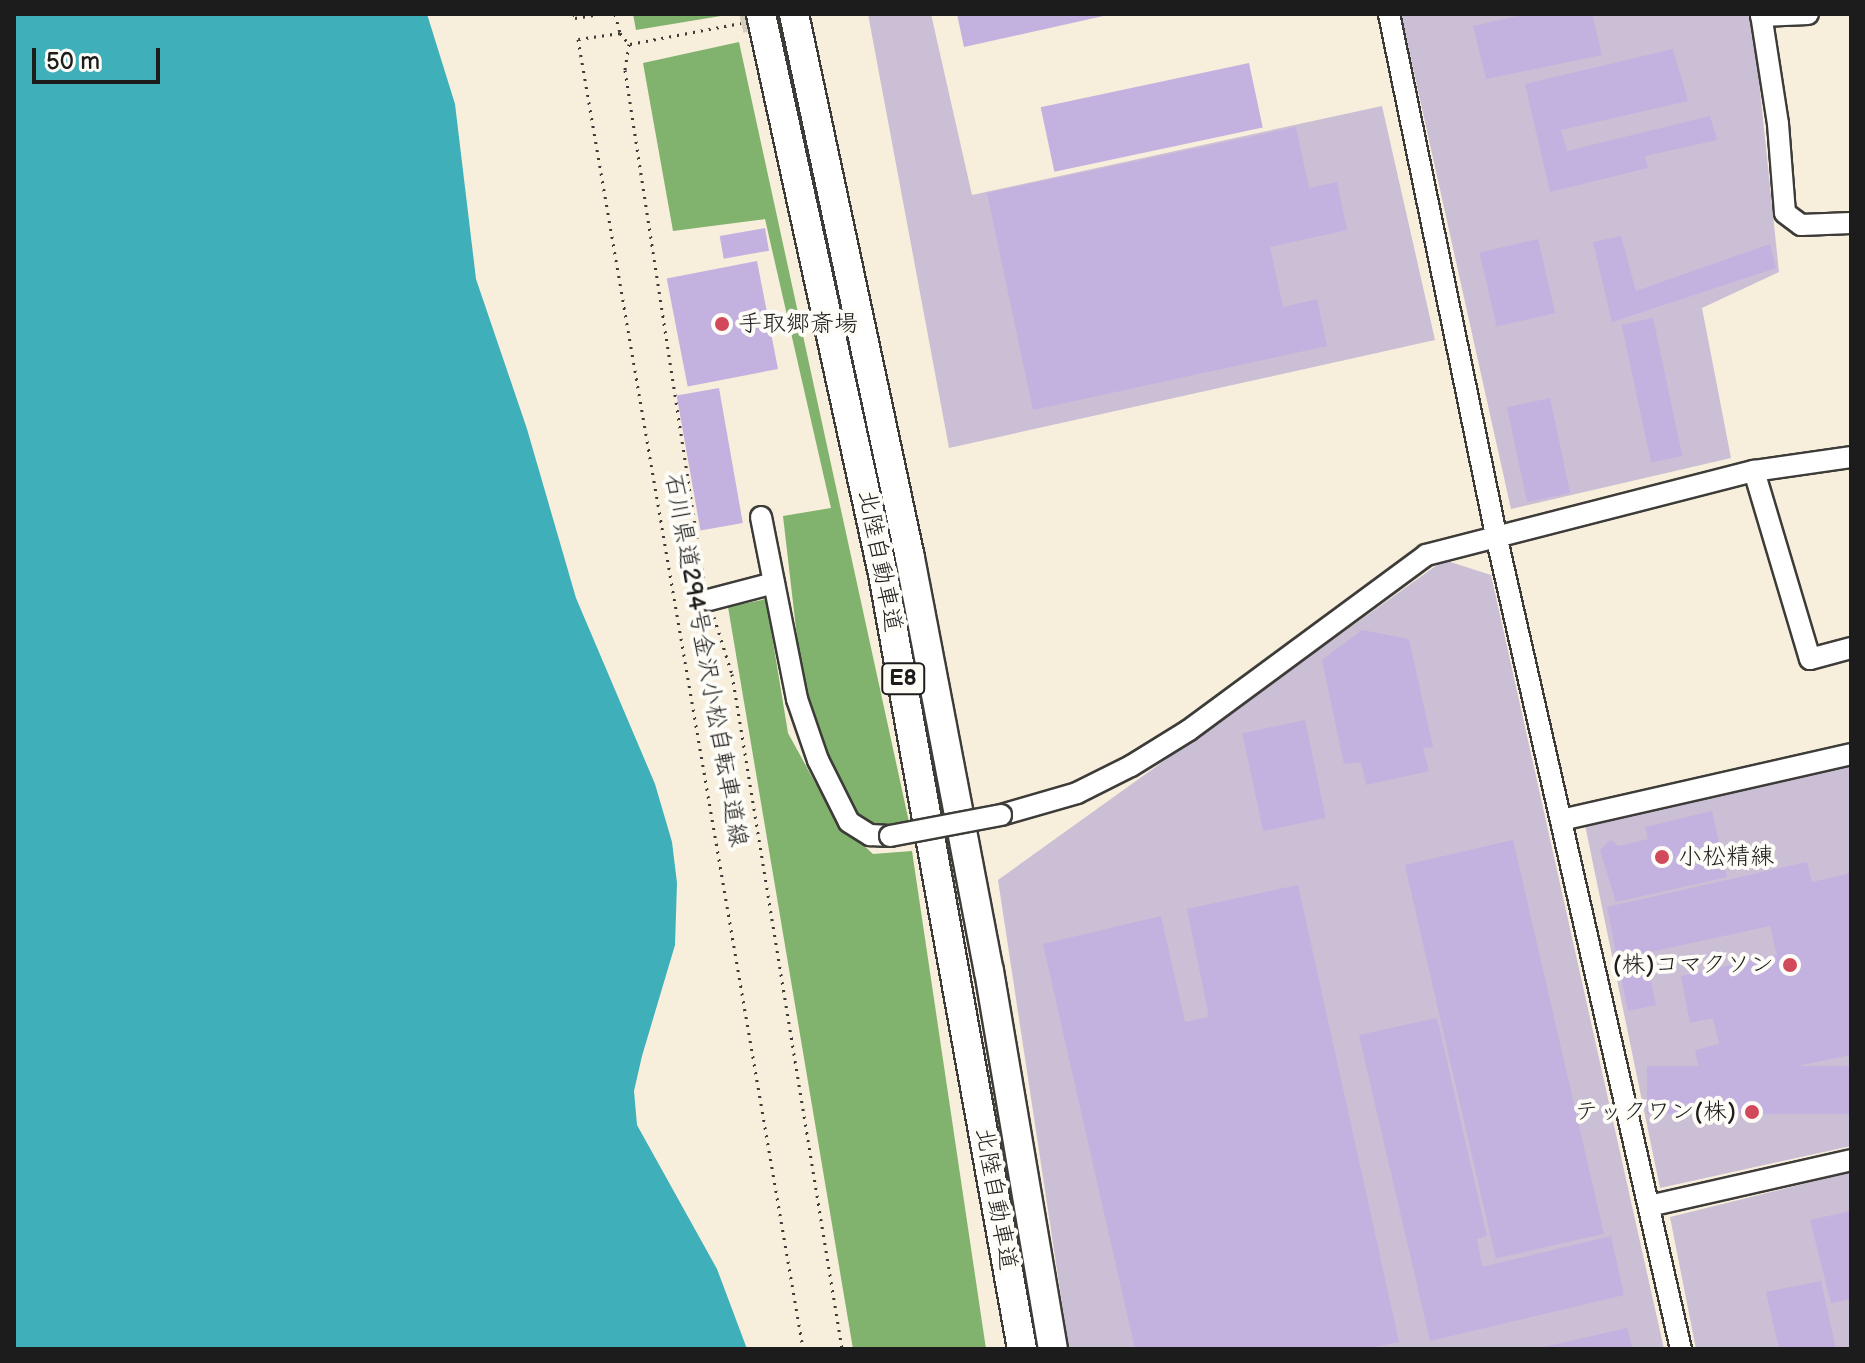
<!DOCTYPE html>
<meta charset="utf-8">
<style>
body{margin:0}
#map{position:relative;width:1865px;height:1363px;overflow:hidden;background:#f7eedc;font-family:"Balsamiq Sans","Klee One",sans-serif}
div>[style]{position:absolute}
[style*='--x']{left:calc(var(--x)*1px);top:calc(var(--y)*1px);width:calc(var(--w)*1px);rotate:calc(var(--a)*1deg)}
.industrial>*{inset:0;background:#cbbfd5}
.forest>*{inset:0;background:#82b36e}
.water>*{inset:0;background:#3fafb9}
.building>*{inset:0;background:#c3b1df;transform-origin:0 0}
.minor-tunnel>*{height:20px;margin-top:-10px;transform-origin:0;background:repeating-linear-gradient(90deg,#d6cebf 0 20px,transparent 0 30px)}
.path>*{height:3px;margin-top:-1.5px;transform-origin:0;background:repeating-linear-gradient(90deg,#3d3c39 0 2px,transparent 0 8px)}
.roads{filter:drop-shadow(2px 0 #3d3c39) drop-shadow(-2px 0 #3d3c39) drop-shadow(0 2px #3d3c39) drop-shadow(0 -2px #3d3c39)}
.minor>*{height:20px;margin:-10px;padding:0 10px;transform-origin:10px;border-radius:10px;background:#fff}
.highway>*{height:28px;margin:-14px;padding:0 14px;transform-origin:14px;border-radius:14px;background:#fff}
.bridges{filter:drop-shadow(2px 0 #3d3c39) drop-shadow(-2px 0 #3d3c39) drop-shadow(0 2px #3d3c39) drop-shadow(0 -2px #3d3c39)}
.minor-bridge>*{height:20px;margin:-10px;padding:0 10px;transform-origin:10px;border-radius:10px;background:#fff}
.dots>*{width:22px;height:22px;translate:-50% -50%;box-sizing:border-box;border:4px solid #fdfcf7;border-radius:50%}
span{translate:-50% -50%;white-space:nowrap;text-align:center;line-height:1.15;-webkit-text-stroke:8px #fdfcf7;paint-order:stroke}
.shield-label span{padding:2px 6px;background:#fdfcf7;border:2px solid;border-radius:6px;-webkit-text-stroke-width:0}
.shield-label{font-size:22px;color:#1c1c1c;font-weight:700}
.poi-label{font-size:24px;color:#1c1c1c}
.left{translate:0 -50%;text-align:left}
.right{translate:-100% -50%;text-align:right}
.street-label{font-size:24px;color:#1c1c1c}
.frame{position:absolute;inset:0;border:16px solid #1c1c1c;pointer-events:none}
.scale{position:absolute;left:32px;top:48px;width:128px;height:36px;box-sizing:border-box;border:4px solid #1c1c1c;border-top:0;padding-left:10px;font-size:24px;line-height:28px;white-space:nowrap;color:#1c1c1c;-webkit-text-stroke:6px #fdfcf7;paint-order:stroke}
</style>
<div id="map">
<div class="industrial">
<div style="clip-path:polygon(868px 14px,931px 14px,972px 195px,1382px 106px,1435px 340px,949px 448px)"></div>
<div style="clip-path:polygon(1401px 14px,1752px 14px,1779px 272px,1702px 308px,1731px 458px,1511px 509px)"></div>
<div style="clip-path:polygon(1444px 560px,1491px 575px,1664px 1349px,1069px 1349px,998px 880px)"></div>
<div style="clip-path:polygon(1851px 761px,1851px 1146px,1660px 1188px,1585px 825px)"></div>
<div style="clip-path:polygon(1851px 1172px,1851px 1349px,1696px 1349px,1670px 1217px)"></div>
</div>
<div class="forest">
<div style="clip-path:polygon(633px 14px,733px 14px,636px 30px)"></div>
<div style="clip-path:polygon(739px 42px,909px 822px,886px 827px,864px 822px,847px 803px,804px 698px,783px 516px,831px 508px,765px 219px,673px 231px,643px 63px)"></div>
<div style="clip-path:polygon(766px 599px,788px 733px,835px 819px,873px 854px,912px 851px,986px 1349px,853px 1349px,728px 607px)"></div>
</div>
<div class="water">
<div style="clip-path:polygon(14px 14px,427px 14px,455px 104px,476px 279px,527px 429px,576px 598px,655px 784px,672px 842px,677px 883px,675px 945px,642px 1056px,634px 1091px,637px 1125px,717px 1269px,747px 1349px,14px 1349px)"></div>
</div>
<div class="building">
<div style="clip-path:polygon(957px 14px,1108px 14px,1108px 15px,964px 47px)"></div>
<div style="clip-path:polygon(1526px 14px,1592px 14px,1602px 55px,1486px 79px,1473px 26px)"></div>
<div style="clip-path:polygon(1673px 49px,1688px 101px,1561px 130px,1567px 151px,1710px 116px,1717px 140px,1645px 156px,1648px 168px,1550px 192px,1525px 84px)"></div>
<div style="left:1249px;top:63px;width:66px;height:213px;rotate:78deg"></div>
<div style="clip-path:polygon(1296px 127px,1309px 188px,1337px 182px,1347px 230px,1270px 247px,1283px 307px,1317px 299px,1327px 346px,1033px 410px,987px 193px)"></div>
<div style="left:765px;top:228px;width:23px;height:46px;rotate:80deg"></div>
<div style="clip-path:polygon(1621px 236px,1636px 291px,1770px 244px,1776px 268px,1612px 322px,1593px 242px)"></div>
<div style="left:1538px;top:239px;width:76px;height:60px;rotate:77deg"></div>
<div style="left:757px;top:261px;width:110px;height:92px;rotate:79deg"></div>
<div style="left:1653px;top:318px;width:141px;height:32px;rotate:78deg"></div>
<div style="left:719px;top:388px;width:137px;height:43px;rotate:80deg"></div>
<div style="left:1550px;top:398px;width:97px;height:44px;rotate:78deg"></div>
<div style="clip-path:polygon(1362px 630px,1409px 639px,1433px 747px,1423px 748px,1429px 771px,1366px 785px,1361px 762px,1344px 764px,1322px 660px)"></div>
<div style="left:1305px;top:720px;width:100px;height:64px;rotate:78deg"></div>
<div style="clip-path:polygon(1712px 811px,1727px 877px,1616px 902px,1600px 850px,1610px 840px,1619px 846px,1648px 839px,1645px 827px)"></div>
<div style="left:1513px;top:840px;width:404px;height:111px;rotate:77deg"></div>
<div style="clip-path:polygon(1807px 862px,1812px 882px,1851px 873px,1851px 1055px,1703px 1085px,1695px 1050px,1719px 1044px,1713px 1018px,1690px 1023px,1681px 976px,1777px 955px,1770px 926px,1645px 953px,1656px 1005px,1628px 1011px,1607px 907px)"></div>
<div style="clip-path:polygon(1298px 885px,1399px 1342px,1366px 1349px,1135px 1349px,1043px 944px,1161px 916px,1185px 1022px,1209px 1017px,1187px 909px)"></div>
<div style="clip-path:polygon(1437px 1018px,1487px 1236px,1477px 1239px,1482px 1267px,1611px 1236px,1624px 1295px,1430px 1341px,1359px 1035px)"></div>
<div style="left:1851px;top:1066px;width:48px;height:204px;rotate:90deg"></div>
<div style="clip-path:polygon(1851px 1211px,1851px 1299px,1831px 1303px,1810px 1220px)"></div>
<div style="clip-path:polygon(1821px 1281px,1836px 1349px,1779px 1349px,1766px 1292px)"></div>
<div style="clip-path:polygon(1627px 1328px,1633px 1349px,1539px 1349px,1539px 1348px)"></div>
</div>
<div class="minor-tunnel">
<div style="--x:741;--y:23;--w:40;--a:-13"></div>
</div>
<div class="path">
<div style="--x:574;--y:14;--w:4;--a:76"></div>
<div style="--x:575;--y:18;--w:24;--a:-9"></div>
<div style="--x:615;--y:14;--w:20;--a:75"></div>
<div style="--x:620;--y:33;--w:42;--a:171.9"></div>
<div style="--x:578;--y:39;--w:1329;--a:80.25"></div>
<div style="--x:620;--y:33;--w:14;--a:51"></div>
<div style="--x:629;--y:44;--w:26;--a:99"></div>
<div style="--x:625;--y:70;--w:519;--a:81.25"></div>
<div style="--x:630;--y:44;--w:113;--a:-10.7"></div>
<div style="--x:714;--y:617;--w:60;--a:72.5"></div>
<div style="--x:732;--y:674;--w:684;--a:80.74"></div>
</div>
<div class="roads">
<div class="minor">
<div style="--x:1389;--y:14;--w:532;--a:78.39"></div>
<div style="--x:1496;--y:535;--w:835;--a:77.2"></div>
<div style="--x:1761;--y:14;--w:111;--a:81.2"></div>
<div style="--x:1778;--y:124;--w:89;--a:85.5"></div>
<div style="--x:1785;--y:213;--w:20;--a:37"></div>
<div style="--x:1801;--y:225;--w:50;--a:-2.3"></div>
<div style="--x:1761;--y:16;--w:47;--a:-2.4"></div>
<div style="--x:1754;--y:471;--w:196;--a:73.4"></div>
<div style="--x:1810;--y:659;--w:42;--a:-15"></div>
<div style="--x:761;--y:517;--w:186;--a:78.8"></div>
<div style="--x:797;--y:699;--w:65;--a:71"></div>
<div style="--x:818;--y:760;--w:69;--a:63.4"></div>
<div style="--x:849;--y:822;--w:25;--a:32"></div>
<div style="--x:870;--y:835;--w:20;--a:3"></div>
<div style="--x:709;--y:600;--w:67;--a:-14.7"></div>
<div style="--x:1001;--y:815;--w:79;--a:-16.1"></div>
<div style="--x:1077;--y:793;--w:60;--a:-26.6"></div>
<div style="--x:1131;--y:766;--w:68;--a:-31.8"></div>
<div style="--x:1189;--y:730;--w:295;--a:-36.4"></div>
<div style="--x:1426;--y:555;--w:339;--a:-14.4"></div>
<div style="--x:1754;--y:471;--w:98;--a:-8.2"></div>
<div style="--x:1561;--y:820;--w:297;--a:-12.8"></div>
<div style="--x:1649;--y:1206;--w:207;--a:-12.8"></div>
</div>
<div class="highway">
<div style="--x:761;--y:14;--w:573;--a:77.71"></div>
<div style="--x:883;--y:574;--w:787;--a:79.83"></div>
<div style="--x:794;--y:14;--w:556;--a:77.96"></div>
<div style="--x:910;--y:558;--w:420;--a:79.2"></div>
<div style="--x:989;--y:971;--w:383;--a:80.4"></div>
</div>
</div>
<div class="bridges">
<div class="minor-bridge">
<div style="--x:890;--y:836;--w:113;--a:-10.7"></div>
</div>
</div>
<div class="dots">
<div style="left:722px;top:324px;background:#d1495b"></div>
<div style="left:1662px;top:857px;background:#d1495b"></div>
<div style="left:1790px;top:965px;background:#d1495b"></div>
<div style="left:1752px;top:1112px;background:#d1495b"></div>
</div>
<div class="shield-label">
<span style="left:903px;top:679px">E8</span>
</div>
<div class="poi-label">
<span class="left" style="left:738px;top:324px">手取郷斎場</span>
<span class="left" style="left:1678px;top:857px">小松精練</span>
<span class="right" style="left:1774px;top:965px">(株)コマクソン</span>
<span class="right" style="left:1736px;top:1112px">テックワン(株)</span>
</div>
<div class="street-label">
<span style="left:880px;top:561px;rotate:79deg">北陸自動車道</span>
<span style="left:706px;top:660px;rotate:80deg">石川県道294号金沢小松自転車道線</span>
<span style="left:996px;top:1199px;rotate:80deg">北陸自動車道</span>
</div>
<div class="frame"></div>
<div class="scale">50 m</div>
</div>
